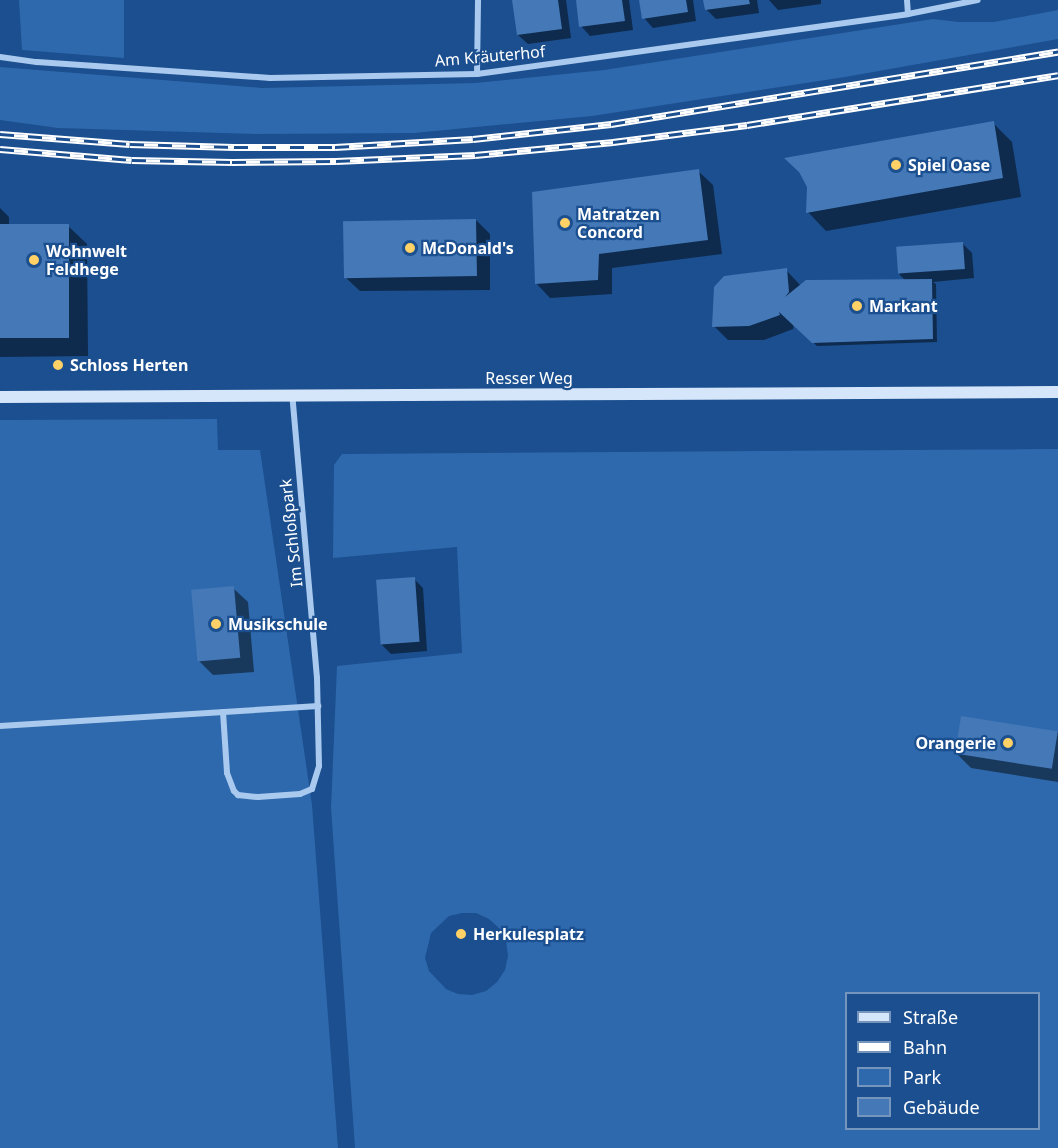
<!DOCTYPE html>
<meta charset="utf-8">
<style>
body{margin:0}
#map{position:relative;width:1058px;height:1148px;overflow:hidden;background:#1b4f8f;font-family:"Noto Sans",sans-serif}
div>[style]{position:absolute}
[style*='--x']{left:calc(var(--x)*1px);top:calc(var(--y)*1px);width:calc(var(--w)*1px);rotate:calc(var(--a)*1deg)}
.green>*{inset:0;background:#2e69ad}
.shadow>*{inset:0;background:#0007}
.building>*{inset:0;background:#4478b7;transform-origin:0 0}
.minor>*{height:6px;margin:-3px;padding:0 3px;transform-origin:3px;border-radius:3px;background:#a9c9ee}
.secondary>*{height:12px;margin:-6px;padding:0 6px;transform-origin:6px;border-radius:6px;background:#d6e6fa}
.rail>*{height:7px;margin-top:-3.5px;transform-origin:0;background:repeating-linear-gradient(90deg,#1b4f8f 0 14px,#fff 0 28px);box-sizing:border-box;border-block:2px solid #fff}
.dots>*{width:16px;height:16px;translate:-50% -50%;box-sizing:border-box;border:3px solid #1b4f8f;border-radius:50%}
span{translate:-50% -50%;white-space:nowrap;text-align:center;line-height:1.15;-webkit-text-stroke:4.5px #1b4f8f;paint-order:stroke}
.street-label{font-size:16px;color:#fff}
.poi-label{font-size:16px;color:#fff;font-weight:700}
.left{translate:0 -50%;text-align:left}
.right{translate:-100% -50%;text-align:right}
.legend{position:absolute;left:845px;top:992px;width:195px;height:138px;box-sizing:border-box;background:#1b4f8f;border:2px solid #7695bc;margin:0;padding:8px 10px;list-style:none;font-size:18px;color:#fff}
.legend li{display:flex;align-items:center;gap:12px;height:30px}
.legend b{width:30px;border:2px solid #7695bc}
</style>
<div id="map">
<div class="green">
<div style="clip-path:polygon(19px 0,124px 0,124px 58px,22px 50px)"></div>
<div style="clip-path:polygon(1058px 10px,1058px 39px,845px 77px,592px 116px,414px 133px,255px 134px,58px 128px,0 120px,0 67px,262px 88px,476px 83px,604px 70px,933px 19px,958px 22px,994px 22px)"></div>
<div style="clip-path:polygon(217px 419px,218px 450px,260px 450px,312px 805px,338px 1148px,0 1148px,0 420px)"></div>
<div style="clip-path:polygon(evenodd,1058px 449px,1058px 1148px,355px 1148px,331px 808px,337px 666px,462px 653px,457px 547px,333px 558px,334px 465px,342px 454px,1058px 449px,462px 913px,476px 913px,489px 919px,500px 929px,506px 941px,508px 956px,505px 970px,497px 982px,486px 991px,472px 995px,458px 994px,446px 989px,429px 971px,425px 958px,431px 933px,449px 916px,462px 913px,1058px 449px,846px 994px,1038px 994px,1038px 1128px,846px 1128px,846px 994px)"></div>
</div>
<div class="shadow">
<div style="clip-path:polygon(514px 0,566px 0,571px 38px,528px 44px,518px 35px)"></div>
<div style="clip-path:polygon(577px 0,629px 0,633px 30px,590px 36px,581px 26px)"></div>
<div style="clip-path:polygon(641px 0,693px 0,696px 21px,653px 28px,644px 18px)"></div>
<div style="clip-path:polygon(705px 0,757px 0,759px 13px,716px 19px,706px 9px)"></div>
<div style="clip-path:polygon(821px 0,821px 4px,778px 10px,769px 0)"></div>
<div style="clip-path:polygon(993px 123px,1012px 142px,1021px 197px,826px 231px,808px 212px)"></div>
<div style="clip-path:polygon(698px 171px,713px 185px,722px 254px,612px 268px,612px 294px,550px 298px,536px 283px)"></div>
<div style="clip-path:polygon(0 208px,9px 217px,9px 226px,68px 226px,87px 244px,88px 356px,0 357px)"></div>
<div style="clip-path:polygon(476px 220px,490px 234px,490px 290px,360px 291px,345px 277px)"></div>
<div style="clip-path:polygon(963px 244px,972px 253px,974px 278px,933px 282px,936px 284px,937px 342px,817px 346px,794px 324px,793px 329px,764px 340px,728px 340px,714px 326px,786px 270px,801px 286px,905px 280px,899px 274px)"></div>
<div style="clip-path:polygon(414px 579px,423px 588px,427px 651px,391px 654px,381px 644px)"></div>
<div style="clip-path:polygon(233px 588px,248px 602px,254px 672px,213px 675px,199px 661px)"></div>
<div style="clip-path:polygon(1058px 732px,1058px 782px,971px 768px,957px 754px)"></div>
</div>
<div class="building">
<div style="clip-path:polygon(512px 0,558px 0,562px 29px,517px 35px)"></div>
<div style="clip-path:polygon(576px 0,622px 0,625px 21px,579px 27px)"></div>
<div style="clip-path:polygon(639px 0,686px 0,688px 12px,642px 19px)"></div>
<div style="clip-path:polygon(703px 0,749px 0,750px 4px,705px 10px)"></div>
<div style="clip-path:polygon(994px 121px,1003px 178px,806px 213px,807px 187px,799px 172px,784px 158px)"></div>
<div style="clip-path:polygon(699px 169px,708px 240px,599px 254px,598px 280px,535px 284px,532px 192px)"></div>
<div style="left:476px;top:219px;width:57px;height:133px;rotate:89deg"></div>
<div style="left:0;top:224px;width:69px;height:114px"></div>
<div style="left:963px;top:242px;width:27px;height:67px;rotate:86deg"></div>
<div style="clip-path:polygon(787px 268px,789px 292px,785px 297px,806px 280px,932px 279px,933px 339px,812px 343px,779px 312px,780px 315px,749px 326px,712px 327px,714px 287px,724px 276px)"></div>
<div style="left:415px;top:577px;width:65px;height:39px;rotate:86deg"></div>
<div style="left:234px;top:586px;width:72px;height:43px;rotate:85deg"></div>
<div style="left:961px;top:716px;width:98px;height:38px;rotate:9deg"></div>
</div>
<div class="minor">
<div style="--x:907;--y:0;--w:14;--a:86"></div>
<div style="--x:0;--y:57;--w:37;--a:8"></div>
<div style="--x:37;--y:62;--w:234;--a:3.9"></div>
<div style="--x:270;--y:78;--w:207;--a:-1.1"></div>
<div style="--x:477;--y:74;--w:435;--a:-7.9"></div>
<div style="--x:908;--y:14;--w:71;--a:-11.3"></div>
<div style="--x:477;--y:74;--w:74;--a:-89.2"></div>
<div style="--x:223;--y:712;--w:61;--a:86.2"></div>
<div style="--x:227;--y:773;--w:19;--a:69"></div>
<div style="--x:234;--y:791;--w:6;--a:45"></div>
<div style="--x:238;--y:795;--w:20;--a:6"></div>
<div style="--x:258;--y:797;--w:42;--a:-4.1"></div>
<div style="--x:300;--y:794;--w:13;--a:-23"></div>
<div style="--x:312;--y:789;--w:24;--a:-73"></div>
<div style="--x:319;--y:766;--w:88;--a:-91.3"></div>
<div style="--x:317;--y:678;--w:284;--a:-95"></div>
<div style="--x:0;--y:726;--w:319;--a:-3.6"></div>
</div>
<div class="secondary">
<div style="--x:0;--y:397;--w:1058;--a:-0.27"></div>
</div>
<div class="rail">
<div style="--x:0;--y:134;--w:130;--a:4.4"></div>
<div style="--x:130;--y:144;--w:104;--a:1.7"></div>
<div style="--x:234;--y:147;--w:101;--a:0"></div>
<div style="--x:335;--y:147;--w:138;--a:-3.3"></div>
<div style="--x:473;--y:139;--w:139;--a:-6.2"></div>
<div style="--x:611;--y:124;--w:453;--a:-9.2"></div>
<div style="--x:0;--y:149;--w:132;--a:4.8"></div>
<div style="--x:132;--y:160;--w:100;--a:1.1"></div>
<div style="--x:232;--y:162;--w:104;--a:-0.6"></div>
<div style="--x:336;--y:161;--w:139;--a:-2.5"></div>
<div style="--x:475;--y:155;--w:139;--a:-5.4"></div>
<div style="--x:613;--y:142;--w:135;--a:-7.2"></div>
<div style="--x:747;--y:125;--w:315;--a:-9.1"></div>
</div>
<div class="dots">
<div style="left:896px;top:165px;background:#ffd166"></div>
<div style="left:565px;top:223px;background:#ffd166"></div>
<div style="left:410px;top:248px;background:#ffd166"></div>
<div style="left:34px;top:260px;background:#ffd166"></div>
<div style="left:857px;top:306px;background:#ffd166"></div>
<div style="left:58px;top:365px;background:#ffd166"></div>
<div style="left:216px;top:624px;background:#ffd166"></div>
<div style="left:1008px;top:743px;background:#ffd166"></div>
<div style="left:461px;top:934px;background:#ffd166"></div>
</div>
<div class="street-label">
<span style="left:490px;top:56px;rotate:-5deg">Am Kräuterhof</span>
<span style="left:529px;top:378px">Resser Weg</span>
<span style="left:291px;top:533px;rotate:-96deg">Im Schloßpark</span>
</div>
<div class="poi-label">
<span class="left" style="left:908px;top:165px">Spiel Oase</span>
<span class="left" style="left:577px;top:223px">Matratzen<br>Concord</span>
<span class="left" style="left:422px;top:248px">McDonald's</span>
<span class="left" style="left:46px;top:260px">Wohnwelt<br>Feldhege</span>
<span class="left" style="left:869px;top:306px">Markant</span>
<span class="left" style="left:70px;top:365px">Schloss Herten</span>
<span class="left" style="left:228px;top:624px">Musikschule</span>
<span class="right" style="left:996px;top:743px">Orangerie</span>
<span class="left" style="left:473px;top:934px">Herkulesplatz</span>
</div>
<ul class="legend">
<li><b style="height:8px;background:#d6e6fa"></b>Straße</li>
<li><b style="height:8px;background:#fff"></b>Bahn</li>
<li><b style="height:16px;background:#2e69ad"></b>Park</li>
<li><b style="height:16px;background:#4478b7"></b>Gebäude</li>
</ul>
</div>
